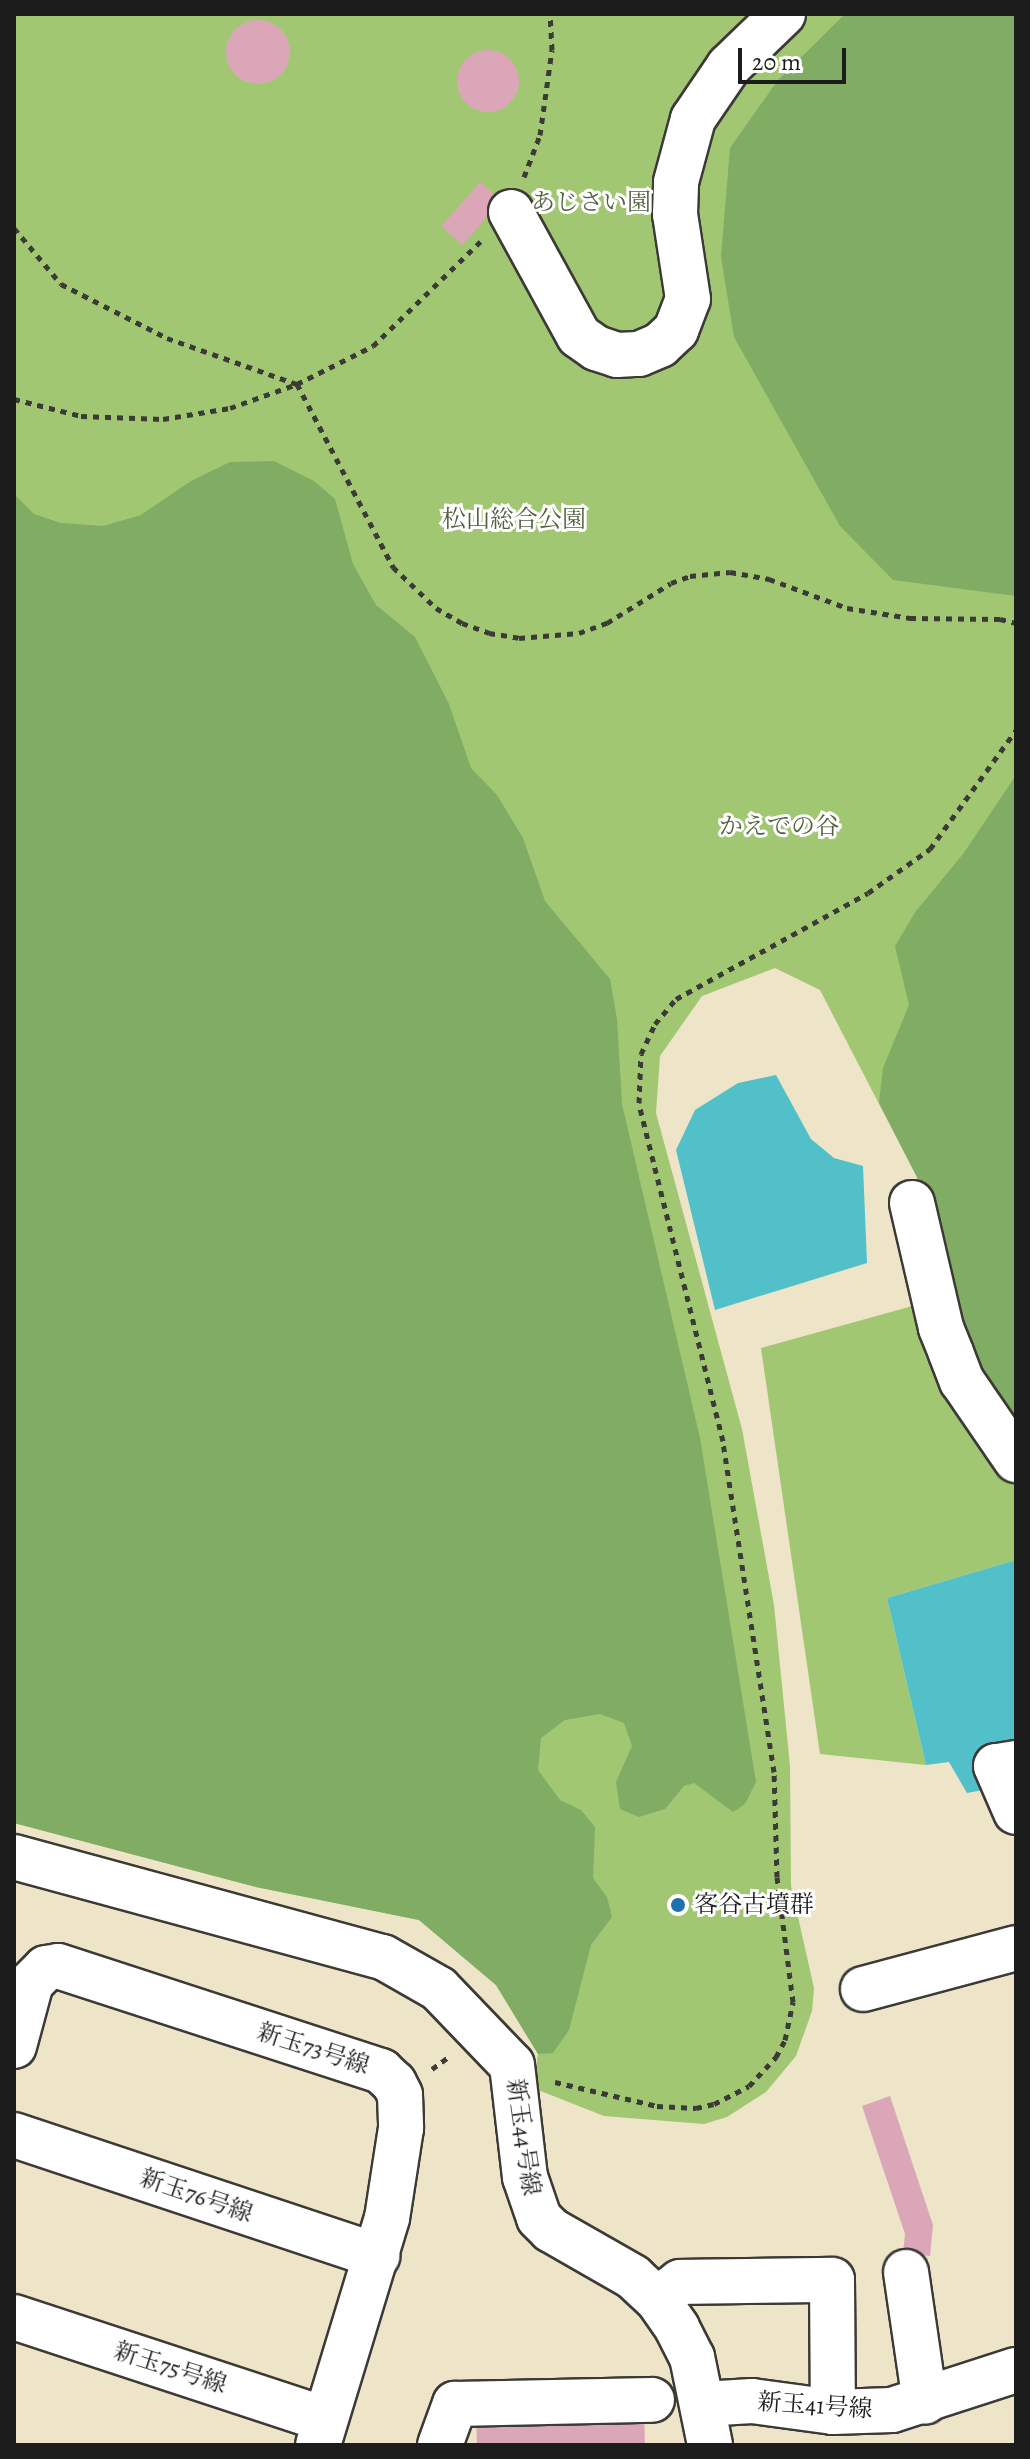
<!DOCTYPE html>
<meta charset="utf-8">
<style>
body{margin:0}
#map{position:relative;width:1030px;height:2459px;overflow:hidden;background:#eee4c7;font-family:Alegreya,"Noto Serif JP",serif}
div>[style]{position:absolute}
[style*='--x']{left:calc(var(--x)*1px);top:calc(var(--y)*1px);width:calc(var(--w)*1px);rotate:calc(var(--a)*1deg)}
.green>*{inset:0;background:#a1c772}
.forest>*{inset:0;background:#80ac64}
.water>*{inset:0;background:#52c0c8}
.building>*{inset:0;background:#dba7b8;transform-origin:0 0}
.round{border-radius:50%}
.path>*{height:5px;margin-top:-2.5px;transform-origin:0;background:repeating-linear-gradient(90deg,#3c3a36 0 6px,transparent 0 12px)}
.roads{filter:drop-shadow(2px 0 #3c3a36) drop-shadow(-2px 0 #3c3a36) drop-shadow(0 2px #3c3a36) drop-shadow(0 -2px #3c3a36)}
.minor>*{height:44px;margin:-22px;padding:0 22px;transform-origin:22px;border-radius:22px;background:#fff}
.dots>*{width:22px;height:22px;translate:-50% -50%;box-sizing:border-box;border:4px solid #fff;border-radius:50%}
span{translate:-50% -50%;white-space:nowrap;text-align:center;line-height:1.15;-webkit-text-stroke:6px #fff;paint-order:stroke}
.park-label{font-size:24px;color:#51603e}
.poi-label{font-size:24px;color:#1c1c1c}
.left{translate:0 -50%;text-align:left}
.street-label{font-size:24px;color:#1c1c1c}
.frame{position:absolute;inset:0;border:16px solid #1c1c1c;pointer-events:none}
.scale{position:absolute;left:738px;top:48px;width:108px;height:36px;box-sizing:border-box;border:4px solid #1c1c1c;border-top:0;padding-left:10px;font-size:24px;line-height:28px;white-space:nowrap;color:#1c1c1c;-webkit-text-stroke:6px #fff;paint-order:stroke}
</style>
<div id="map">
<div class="green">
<div style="clip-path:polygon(14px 14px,1016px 14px,1016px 1418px,984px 1384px,920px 1183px,820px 990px,775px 968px,702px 996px,660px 1056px,656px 1113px,742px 1429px,774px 1605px,790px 1766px,791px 1886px,814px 1988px,812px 2011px,796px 2056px,766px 2092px,727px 2117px,704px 2124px,604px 2116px,533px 2088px,538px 2054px,496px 1985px,419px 1920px,256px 1887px,14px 1823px)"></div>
<div style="clip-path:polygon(916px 1305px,950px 1396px,1016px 1486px,1016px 1560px,887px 1598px,926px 1765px,820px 1754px,761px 1348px)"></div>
</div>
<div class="forest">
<div style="clip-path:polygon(845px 14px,1016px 14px,1016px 596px,893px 580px,840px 526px,734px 337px,721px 257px,730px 148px,778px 80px)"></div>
<div style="clip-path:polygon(274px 461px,314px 481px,335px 499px,353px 564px,376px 605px,415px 637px,449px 704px,471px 768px,497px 795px,523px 838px,545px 901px,610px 979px,617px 1019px,622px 1104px,700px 1438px,756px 1782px,745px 1804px,733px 1812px,694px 1783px,684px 1786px,665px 1809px,639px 1817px,620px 1809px,616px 1782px,632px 1746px,624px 1723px,600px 1714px,565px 1720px,541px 1738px,538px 1770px,560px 1800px,581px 1810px,595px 1827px,593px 1878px,607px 1897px,612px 1917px,591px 1945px,569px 2030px,553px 2053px,538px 2054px,496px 1985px,419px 1920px,256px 1887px,14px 1823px,14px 494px,34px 514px,61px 523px,103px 526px,141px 515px,191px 481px,230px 462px)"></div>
<div style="clip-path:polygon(1016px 775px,1016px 1418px,984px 1384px,920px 1183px,879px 1103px,883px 1068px,909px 1005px,895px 946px,916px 911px,963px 854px)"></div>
</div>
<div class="water">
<div style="clip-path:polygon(776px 1075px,811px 1139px,834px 1158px,863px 1166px,867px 1263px,715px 1310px,676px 1150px,695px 1110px,738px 1083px)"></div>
<div style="clip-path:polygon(1016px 1560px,1016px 1784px,967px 1793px,949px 1762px,926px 1765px,887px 1598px)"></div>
</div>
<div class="building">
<div class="round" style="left:226px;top:20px;width:64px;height:64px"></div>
<div class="round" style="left:457px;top:50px;width:62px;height:62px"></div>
<div style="left:480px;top:182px;width:28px;height:59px;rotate:41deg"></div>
<div style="clip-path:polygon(890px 2096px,933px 2225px,930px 2256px,903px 2253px,905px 2234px,862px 2106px)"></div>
<div style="clip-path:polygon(644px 2410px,645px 2445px,477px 2445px,476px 2416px)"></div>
</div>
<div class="path">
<div style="--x:524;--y:177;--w:45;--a:-69.1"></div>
<div style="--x:540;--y:135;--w:86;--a:-82"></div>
<div style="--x:552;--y:50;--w:36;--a:-93"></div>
<div style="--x:14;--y:228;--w:73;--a:50"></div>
<div style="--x:61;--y:284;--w:119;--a:27"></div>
<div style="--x:167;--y:338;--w:138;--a:19.5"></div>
<div style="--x:297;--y:384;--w:207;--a:62.3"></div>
<div style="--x:393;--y:567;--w:59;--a:43.6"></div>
<div style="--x:436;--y:608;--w:30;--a:30"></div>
<div style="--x:462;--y:623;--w:29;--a:20"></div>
<div style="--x:489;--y:633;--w:30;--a:9"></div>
<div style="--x:519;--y:638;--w:60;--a:-4.8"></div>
<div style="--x:579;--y:633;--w:30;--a:-20"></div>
<div style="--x:607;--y:623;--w:75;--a:-32"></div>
<div style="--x:671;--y:583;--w:20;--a:-20"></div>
<div style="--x:690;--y:576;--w:40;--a:-5.7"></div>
<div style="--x:730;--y:572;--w:40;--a:10"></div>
<div style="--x:769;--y:579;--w:83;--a:20.4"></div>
<div style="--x:847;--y:608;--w:64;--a:9"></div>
<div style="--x:910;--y:618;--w:90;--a:0.6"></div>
<div style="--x:1000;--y:619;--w:16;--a:14"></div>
<div style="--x:14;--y:399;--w:69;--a:14.2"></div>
<div style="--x:81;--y:416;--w:82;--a:2.1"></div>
<div style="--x:163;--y:419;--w:68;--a:-9.3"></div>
<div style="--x:230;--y:408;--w:71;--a:-19.7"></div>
<div style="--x:297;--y:384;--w:85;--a:-26.6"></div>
<div style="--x:373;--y:346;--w:152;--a:-44.2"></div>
<div style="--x:432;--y:2069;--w:22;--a:-36"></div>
<div style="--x:555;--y:2082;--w:105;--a:13.2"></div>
<div style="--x:657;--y:2106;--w:39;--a:3"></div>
<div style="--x:696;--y:2108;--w:18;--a:-13"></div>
<div style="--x:714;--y:2104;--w:39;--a:-27"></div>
<div style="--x:749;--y:2086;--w:40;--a:-47"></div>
<div style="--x:776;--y:2057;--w:19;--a:-62"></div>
<div style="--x:785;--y:2040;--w:39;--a:-78"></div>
<div style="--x:793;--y:2002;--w:126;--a:-97.3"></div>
<div style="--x:777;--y:1877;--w:105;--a:-91.6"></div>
<div style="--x:774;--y:1772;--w:335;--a:-98.8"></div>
<div style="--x:723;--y:1441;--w:348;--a:-104"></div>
<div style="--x:639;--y:1103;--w:49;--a:-87.7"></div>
<div style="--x:641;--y:1054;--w:33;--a:-65"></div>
<div style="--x:655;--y:1024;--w:33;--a:-50"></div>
<div style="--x:676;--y:999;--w:219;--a:-28.9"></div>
<div style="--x:868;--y:893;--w:76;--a:-35.4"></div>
<div style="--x:930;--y:849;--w:147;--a:-54.1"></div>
</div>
<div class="roads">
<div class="minor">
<div style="--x:511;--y:212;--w:141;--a:61.3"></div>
<div style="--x:579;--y:336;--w:21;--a:35"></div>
<div style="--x:596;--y:348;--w:22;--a:18"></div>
<div style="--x:617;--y:355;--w:22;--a:-3"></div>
<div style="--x:639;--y:354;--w:23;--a:-23"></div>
<div style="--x:660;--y:345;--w:22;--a:-43"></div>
<div style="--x:676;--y:330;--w:33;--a:-69"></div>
<div style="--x:688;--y:299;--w:86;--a:-98.7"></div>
<div style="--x:675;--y:214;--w:32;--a:-88"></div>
<div style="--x:676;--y:182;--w:65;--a:-74.9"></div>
<div style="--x:693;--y:119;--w:64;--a:-55.8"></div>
<div style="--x:729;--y:66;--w:75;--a:-43.9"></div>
<div style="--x:912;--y:1203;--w:128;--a:76.9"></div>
<div style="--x:941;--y:1328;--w:27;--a:68"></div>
<div style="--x:951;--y:1353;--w:30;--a:69"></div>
<div style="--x:962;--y:1381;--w:96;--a:55.6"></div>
<div style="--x:1016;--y:1763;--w:20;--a:171"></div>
<div style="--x:996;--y:1766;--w:50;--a:66.5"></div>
<div style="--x:14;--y:1857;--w:382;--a:15.2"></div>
<div style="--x:383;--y:1957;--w:64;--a:29.7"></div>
<div style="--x:439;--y:1989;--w:105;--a:46.2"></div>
<div style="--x:512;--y:2065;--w:113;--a:83.4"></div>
<div style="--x:525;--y:2177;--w:43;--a:71.1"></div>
<div style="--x:539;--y:2218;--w:17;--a:45"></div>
<div style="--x:551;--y:2230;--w:95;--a:29.8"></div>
<div style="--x:633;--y:2277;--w:33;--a:43"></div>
<div style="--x:657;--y:2299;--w:35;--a:55"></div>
<div style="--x:677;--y:2328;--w:33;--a:63"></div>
<div style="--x:692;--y:2357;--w:90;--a:78.4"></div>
<div style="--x:863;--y:1989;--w:158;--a:-15"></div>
<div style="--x:14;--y:2046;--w:65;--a:-74.9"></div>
<div style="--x:31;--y:1983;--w:21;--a:-45"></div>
<div style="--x:46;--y:1968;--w:12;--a:-9"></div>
<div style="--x:58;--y:1966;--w:340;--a:18"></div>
<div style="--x:381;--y:2071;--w:18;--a:43"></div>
<div style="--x:394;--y:2083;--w:13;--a:63"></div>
<div style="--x:400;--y:2095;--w:33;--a:88"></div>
<div style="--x:401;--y:2128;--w:91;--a:98.8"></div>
<div style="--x:387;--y:2218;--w:237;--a:106.9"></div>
<div style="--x:14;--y:2135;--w:383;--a:18.4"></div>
<div style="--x:906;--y:2272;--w:131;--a:81.7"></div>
<div style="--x:657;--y:2299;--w:29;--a:-36"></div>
<div style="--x:680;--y:2282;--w:152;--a:-0.8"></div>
<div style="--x:832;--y:2280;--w:132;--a:89.6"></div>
<div style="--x:14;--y:2317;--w:327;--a:18.2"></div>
<div style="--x:703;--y:2404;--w:49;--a:-3.5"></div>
<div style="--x:752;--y:2401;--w:82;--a:7.7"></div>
<div style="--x:833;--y:2412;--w:59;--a:-1.9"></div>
<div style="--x:892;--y:2410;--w:130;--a:-17.9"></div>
<div style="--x:440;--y:2445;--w:44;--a:-69.9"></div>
<div style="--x:455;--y:2404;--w:197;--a:-1.2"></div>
</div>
</div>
<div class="dots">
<div style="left:678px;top:1905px;background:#1f6fb2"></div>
</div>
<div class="park-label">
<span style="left:591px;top:203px">あじさい園</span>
<span style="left:514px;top:520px">松山総合公園</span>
<span style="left:779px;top:827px">かえでの谷</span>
</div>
<div class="poi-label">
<span class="left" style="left:694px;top:1905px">客谷古墳群</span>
</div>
<div class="street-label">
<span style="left:313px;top:2049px;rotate:18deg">新玉73号線</span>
<span style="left:523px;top:2137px;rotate:82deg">新玉44号線</span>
<span style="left:196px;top:2196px;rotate:19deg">新玉76号線</span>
<span style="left:170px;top:2368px;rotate:18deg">新玉75号線</span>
<span style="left:815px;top:2406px;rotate:4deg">新玉41号線</span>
</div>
<div class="frame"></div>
<div class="scale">20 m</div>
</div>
